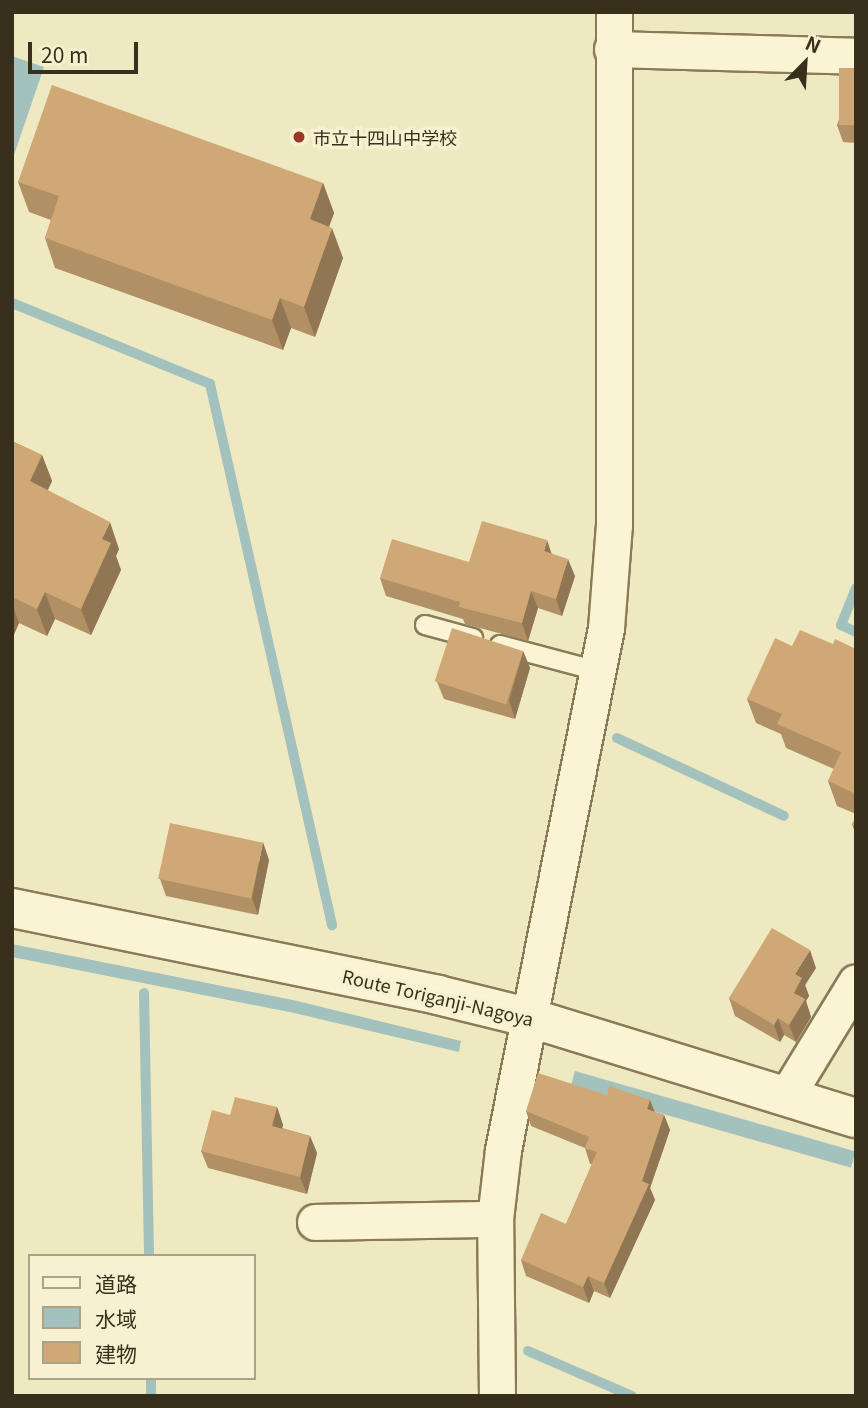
<!DOCTYPE html>
<meta charset="utf-8">
<style>
body{margin:0}
#map{position:relative;width:868px;height:1408px;overflow:hidden;background:#efe9c1;font-family:Georgia,"Noto Sans JP",serif}
div>[style]{position:absolute}
[style*='--x']{left:calc(var(--x)*1px);top:calc(var(--y)*1px);width:calc(var(--w)*1px);rotate:calc(var(--a)*1deg)}
.water>*{inset:0;background:#a4c2bd;transform-origin:0 0}
.stream>*{height:10px;margin:-5px;padding:0 5px;transform-origin:5px;border-radius:5px;background:#a4c2bd}
.roads{filter:drop-shadow(2px 0 #8a7a58) drop-shadow(-2px 0 #8a7a58) drop-shadow(0 2px #8a7a58) drop-shadow(0 -2px #8a7a58)}
.lane>*{height:18px;margin:-9px;padding:0 9px;transform-origin:9px;border-radius:9px;background:#faf4d5}
.street>*{height:35px;margin:-17.5px;padding:0 17.5px;transform-origin:17.5px;border-radius:17.5px;background:#faf4d5}
.secondary>*{height:38px;margin:-19px;padding:0 19px;transform-origin:19px;border-radius:19px;background:#faf4d5}
.wall>*{inset:0;background:#b29065}
.shaded-wall>*{inset:0;background:#917653}
.building>*{inset:0;background:#cfa876;transform-origin:0 0}
.dots>*{width:19px;height:19px;translate:-50% -50%;box-sizing:border-box;border:4px solid #f7f1d1;border-radius:50%}
span{translate:-50% -50%;white-space:nowrap;text-align:center;line-height:1.15;-webkit-text-stroke:7px #f7f1d1;paint-order:stroke}
.poi-label{font-size:18px;color:#392f1d}
.left{translate:0 -50%;text-align:left}
.street-label{font-size:18px;color:#392f1d}
.frame{position:absolute;inset:0;border:14px solid #392f1d;pointer-events:none}
.legend{position:absolute;left:28px;top:1254px;width:228px;height:126px;box-sizing:border-box;background:#f7f1d1;border:2px solid #aba389;margin:0;padding:9px 12px;list-style:none;font-size:21px;color:#392f1d}
.legend li{display:flex;align-items:center;gap:14px;height:35px}
.legend b{width:35px;border:2px solid #aba389}
.north{position:absolute;left:770px;top:28px;width:70px;height:70px;-webkit-text-stroke:5px #f7f1d1;paint-order:stroke;rotate:24deg;font-size:19px;font-weight:700;line-height:28px;text-align:center;color:#392f1d}
.north::after{content:'';display:block;margin:auto;width:24px;height:32px;background:#392f1d;clip-path:polygon(50% 0,100% 100%,50% 72%,0 100%)}
.scale{position:absolute;left:28px;top:42px;width:110px;height:32px;box-sizing:border-box;border:4px solid #392f1d;border-top:0;padding-left:9px;font-size:21px;line-height:24px;white-space:nowrap;color:#392f1d;-webkit-text-stroke:5px #f7f1d1;paint-order:stroke}
</style>
<div id="map">
<div class="water">
<div style="clip-path:polygon(12px 56px,44px 67px,12px 161px)"></div>
<div style="clip-path:polygon(12px 944px,293px 1000px,461px 1041px,460px 1046px,459px 1052px,294px 1013px,12px 957px)"></div>
<div style="left:575px;top:1071px;width:292px;height:17px;rotate:16deg"></div>
</div>
<div class="stream">
<div style="--x:12;--y:303;--w:214;--a:22.2"></div>
<div style="--x:210;--y:384;--w:555;--a:77.29"></div>
<div style="--x:856;--y:588;--w:40;--a:112"></div>
<div style="--x:841;--y:625;--w:17;--a:25"></div>
<div style="--x:617;--y:738;--w:184;--a:25"></div>
<div style="--x:144;--y:993;--w:263;--a:88.9"></div>
<div style="--x:528;--y:1351;--w:113;--a:23.4"></div>
<div style="--x:151;--y:1378;--w:18;--a:90"></div>
</div>
<div class="roads">
<div class="lane">
<div style="--x:425;--y:625;--w:50;--a:15.2"></div>
<div style="--x:500;--y:645;--w:101;--a:14.9"></div>
</div>
<div class="street">
<div style="--x:612;--y:49;--w:244;--a:1.6"></div>
<div style="--x:787;--y:1095;--w:132;--a:-58.6"></div>
<div style="--x:315;--y:1222;--w:180;--a:-1"></div>
<div style="--x:497;--y:1396;--w:177;--a:-90.6"></div>
<div style="--x:495;--y:1219;--w:69;--a:-83.4"></div>
<div style="--x:503;--y:1150;--w:532;--a:-78.84"></div>
<div style="--x:606;--y:628;--w:103;--a:-85.6"></div>
<div style="--x:614;--y:525;--w:513;--a:-90"></div>
</div>
<div class="secondary">
<div style="--x:12;--y:908;--w:435;--a:11.5"></div>
<div style="--x:438;--y:995;--w:92;--a:13.9"></div>
<div style="--x:527;--y:1017;--w:344;--a:17.1"></div>
</div>
</div>
<div class="wall">
<div style="clip-path:polygon(856px 68px,856px 143px,843px 142px,837px 125px)"></div>
<div style="clip-path:polygon(18px 182px,323px 183px,334px 213px,329px 226px,343px 258px,315px 337px,291px 328px,283px 350px,55px 268px,45px 238px,51px 220px,29px 212px)"></div>
<div style="clip-path:polygon(12px 441px,42px 455px,52px 481px,48px 490px,119px 549px,116px 556px,121px 570px,91px 635px,55px 619px,47px 636px,19px 623px,12px 639px)"></div>
<div style="clip-path:polygon(552px 554px,575px 576px,562px 616px,538px 608px,528px 641px,465px 624px,463px 619px,386px 596px,380px 578px,469px 562px)"></div>
<div style="clip-path:polygon(833px 644px,856px 649px,856px 814px,837px 806px,828px 781px,834px 769px,786px 748px,781px 734px,756px 723px,747px 699px)"></div>
<div style="clip-path:polygon(523px 651px,530px 668px,515px 719px,444px 699px,437px 682px)"></div>
<div style="clip-path:polygon(856px 818px,856px 836px,852px 824px)"></div>
<div style="clip-path:polygon(269px 860px,258px 915px,166px 896px,160px 879px)"></div>
<div style="clip-path:polygon(816px 968px,805px 985px,809px 996px,806px 1001px,811px 1017px,796px 1042px,784px 1035px,780px 1042px,735px 1016px,729px 998px)"></div>
<div style="clip-path:polygon(607px 1095px,650px 1100px,654px 1112px,664px 1115px,670px 1130px,650px 1188px,655px 1200px,610px 1298px,594px 1291px,589px 1303px,526px 1276px,521px 1260px,566px 1224px,592px 1164px,590px 1164px,585px 1148px,531px 1126px,526px 1111px)"></div>
<div style="clip-path:polygon(277px 1107px,283px 1125px,282px 1128px,310px 1136px,317px 1153px,307px 1194px,208px 1168px,201px 1151px,230px 1115px)"></div>
</div>
<div class="shaded-wall">
<div style="clip-path:polygon(323px 183px,334px 213px,321px 249px,310px 219px)"></div>
<div style="clip-path:polygon(332px 228px,343px 258px,315px 337px,304px 307px)"></div>
<div style="clip-path:polygon(280px 298px,291px 328px,283px 350px,272px 320px)"></div>
<div style="clip-path:polygon(42px 455px,52px 481px,39px 507px,30px 481px)"></div>
<div style="clip-path:polygon(110px 522px,119px 549px,116px 556px,121px 570px,91px 635px,81px 609px,102px 539px)"></div>
<div style="clip-path:polygon(547px 540px,553px 558px,544px 551px)"></div>
<div style="clip-path:polygon(568px 559px,575px 576px,562px 616px,556px 599px)"></div>
<div style="clip-path:polygon(531px 591px,538px 608px,528px 641px,522px 623px)"></div>
<div style="clip-path:polygon(45px 592px,55px 619px,47px 636px,37px 609px)"></div>
<div style="clip-path:polygon(12px 603px,19px 623px,12px 639px)"></div>
<div style="clip-path:polygon(523px 651px,530px 668px,515px 719px,509px 701px)"></div>
<div style="clip-path:polygon(263px 842px,269px 860px,258px 915px,252px 898px)"></div>
<div style="clip-path:polygon(810px 950px,816px 968px,805px 985px,809px 996px,806px 1001px,811px 1017px,796px 1042px,789px 1025px,794px 993px,795px 974px)"></div>
<div style="clip-path:polygon(778px 1018px,784px 1035px,780px 1042px,774px 1025px)"></div>
<div style="clip-path:polygon(650px 1100px,656px 1115px,647px 1109px)"></div>
<div style="clip-path:polygon(277px 1107px,283px 1125px,279px 1143px,272px 1126px)"></div>
<div style="clip-path:polygon(664px 1115px,670px 1130px,650px 1188px,655px 1200px,610px 1298px,604px 1283px,642px 1181px)"></div>
<div style="clip-path:polygon(310px 1136px,317px 1153px,307px 1194px,300px 1177px)"></div>
<div style="clip-path:polygon(588px 1276px,594px 1291px,589px 1303px,583px 1287px)"></div>
</div>
<div class="building">
<div style="left:839px;top:68px;width:17px;height:57px"></div>
<div style="clip-path:polygon(52px 85px,323px 183px,310px 219px,332px 228px,304px 307px,280px 298px,272px 320px,45px 238px,59px 196px,18px 182px)"></div>
<div style="clip-path:polygon(12px 441px,42px 455px,30px 481px,110px 522px,102px 539px,111px 543px,81px 609px,45px 592px,37px 609px,12px 597px)"></div>
<div style="clip-path:polygon(482px 521px,547px 540px,544px 551px,568px 559px,556px 599px,531px 591px,522px 623px,459px 607px,460px 602px,380px 578px,392px 539px,469px 562px)"></div>
<div style="left:452px;top:628px;width:75px;height:56px;rotate:18deg"></div>
<div style="clip-path:polygon(800px 630px,833px 644px,835px 639px,856px 649px,856px 660px,854px 664px,856px 665px,856px 794px,828px 781px,841px 752px,777px 724px,782px 714px,747px 699px,775px 638px,792px 646px)"></div>
<div style="clip-path:polygon(856px 818px,856px 827px,852px 824px)"></div>
<div style="left:170px;top:823px;width:95px;height:57px;rotate:12deg"></div>
<div style="clip-path:polygon(772px 928px,810px 950px,795px 974px,802px 978px,794px 993px,805px 999px,789px 1025px,778px 1018px,774px 1025px,729px 998px)"></div>
<div style="clip-path:polygon(538px 1073px,607px 1095px,609px 1086px,650px 1100px,647px 1109px,664px 1115px,642px 1181px,649px 1184px,604px 1283px,588px 1276px,583px 1287px,521px 1260px,541px 1213px,566px 1224px,597px 1152px,585px 1148px,589px 1137px,526px 1111px)"></div>
<div style="clip-path:polygon(235px 1097px,277px 1107px,272px 1126px,310px 1136px,300px 1177px,201px 1151px,212px 1110px,230px 1115px)"></div>
</div>
<div class="dots">
<div style="left:299px;top:137px;background:#9b3626"></div>
</div>
<div class="poi-label">
<span class="left" style="left:313px;top:137px">市立十四山中学校</span>
</div>
<div class="street-label">
<span style="left:438px;top:997px;rotate:13deg">Route Toriganji-Nagoya</span>
</div>
<div class="frame"></div>
<ul class="legend">
<li><b style="height:9px;background:#faf4d5"></b>道路</li>
<li><b style="height:19px;background:#a4c2bd"></b>水域</li>
<li><b style="height:19px;background:#cfa876"></b>建物</li>
</ul>
<div class="north">N</div>
<div class="scale">20 m</div>
</div>
